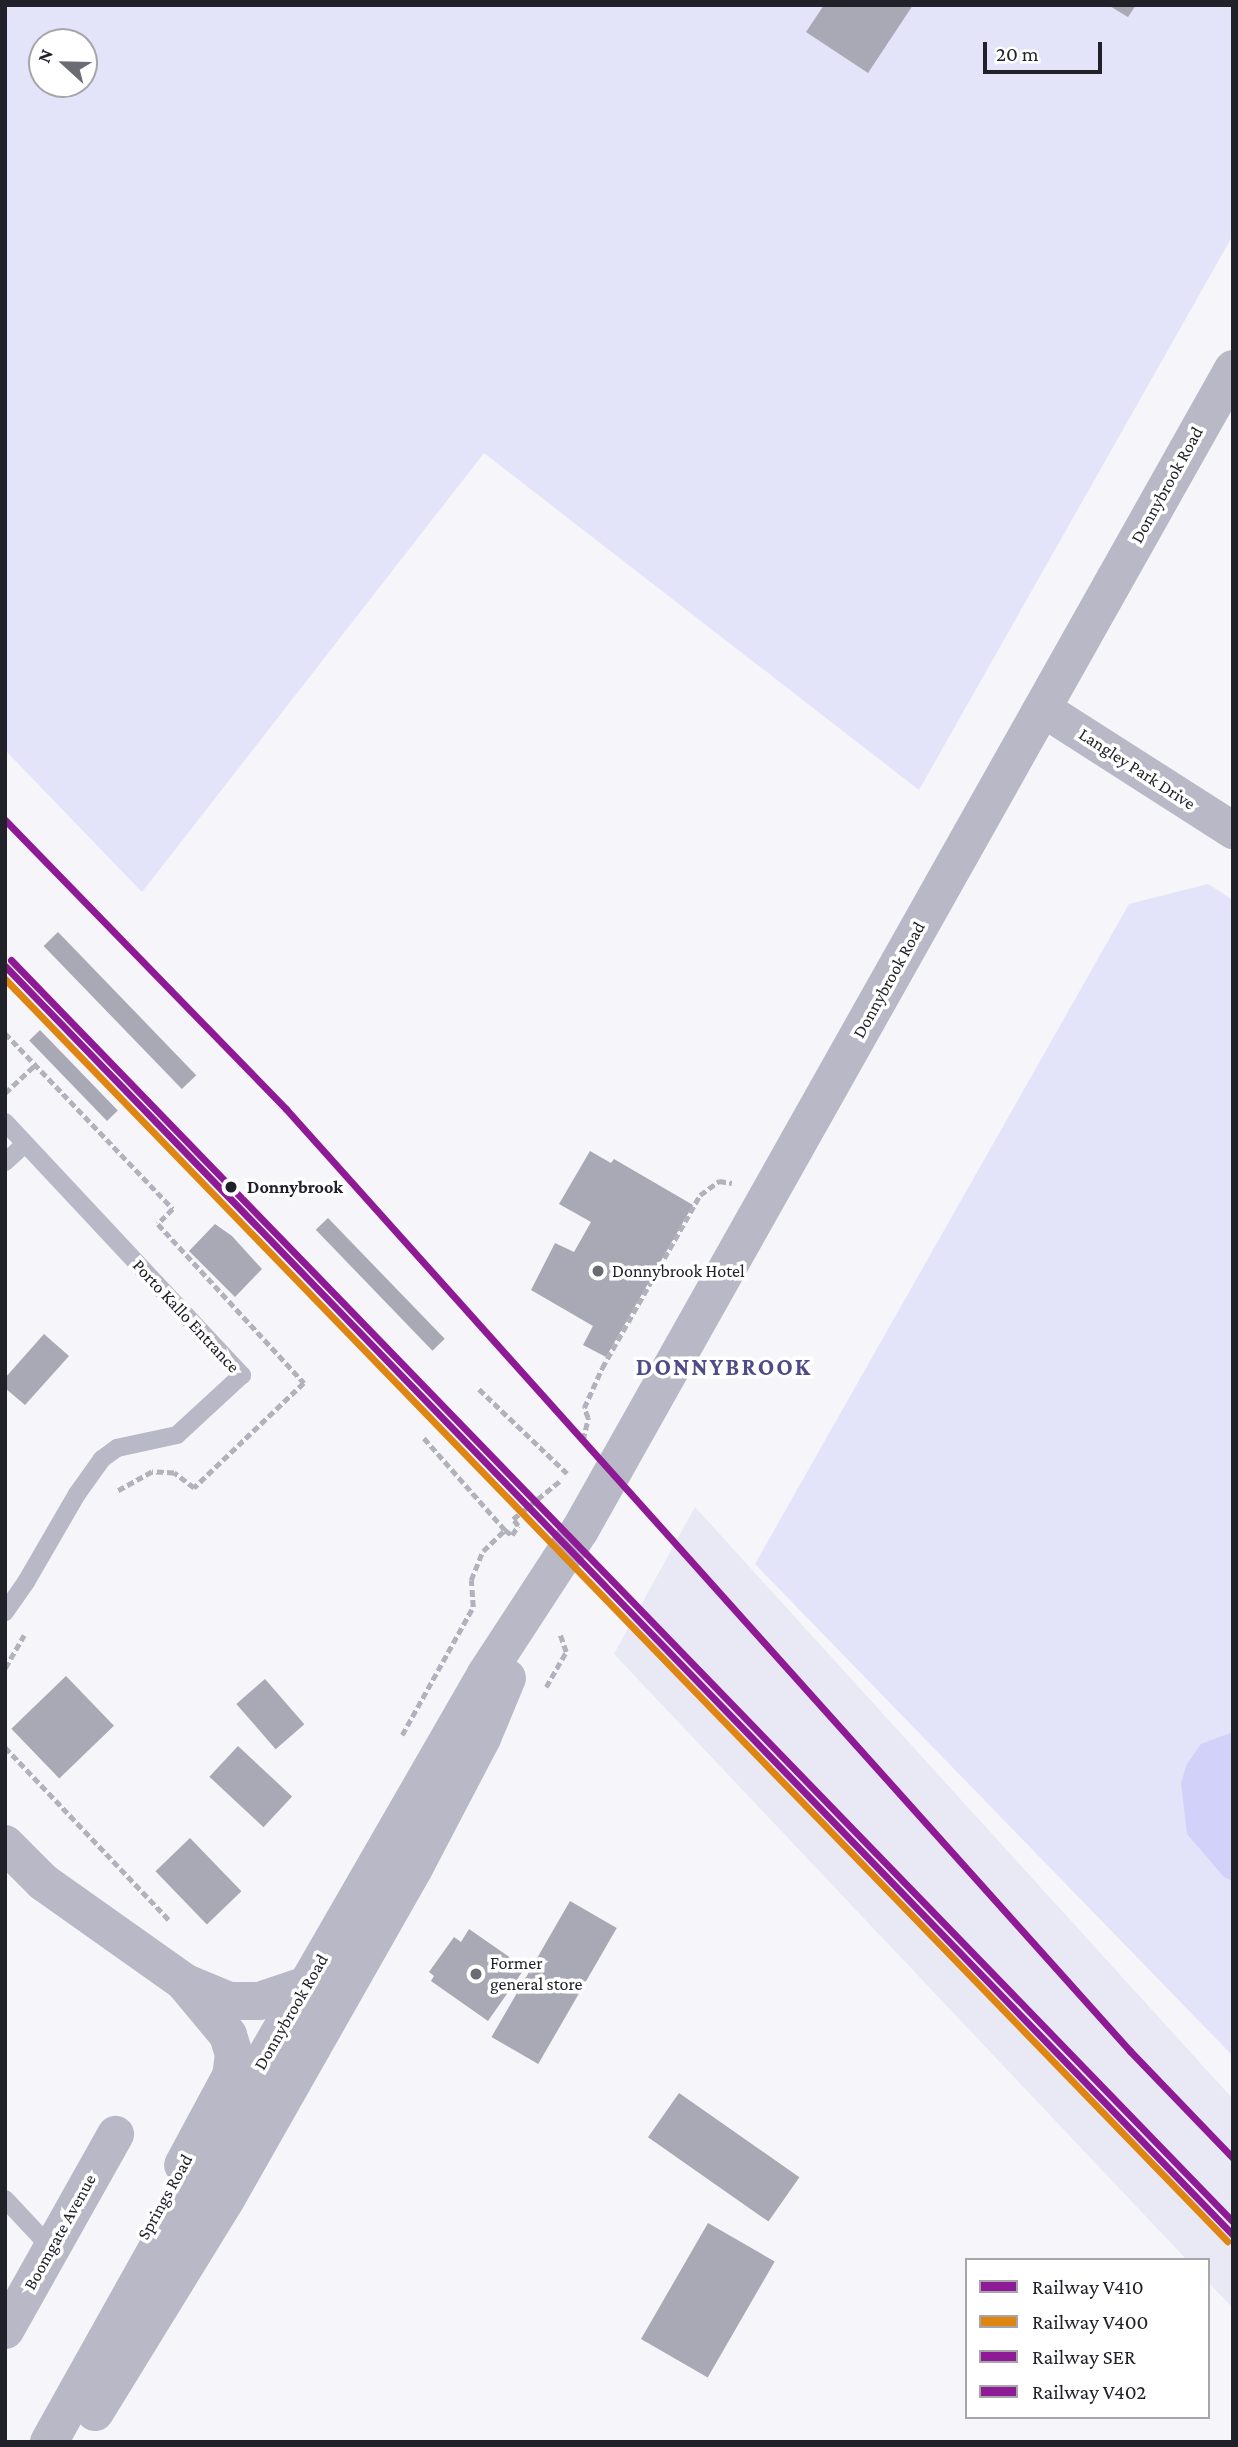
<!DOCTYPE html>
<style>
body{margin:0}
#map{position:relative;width:1238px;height:2447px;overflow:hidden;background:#f5f5fa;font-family:"Crimson Pro",serif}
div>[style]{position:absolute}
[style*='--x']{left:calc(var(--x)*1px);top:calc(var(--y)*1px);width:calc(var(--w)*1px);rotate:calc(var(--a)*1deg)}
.built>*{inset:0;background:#e9e9f6}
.green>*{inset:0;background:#e3e3f9}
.water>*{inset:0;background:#d1d1f9}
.building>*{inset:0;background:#a9a9b6;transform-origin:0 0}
.path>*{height:4.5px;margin-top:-2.25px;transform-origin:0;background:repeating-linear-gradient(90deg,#b2b2bc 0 7px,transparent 0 10.5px)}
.service>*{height:18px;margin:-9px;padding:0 9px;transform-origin:9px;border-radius:9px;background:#b8b8c7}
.minor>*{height:37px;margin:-18.5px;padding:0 18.5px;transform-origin:18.5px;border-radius:18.5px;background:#b8b8c7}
.tertiary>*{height:38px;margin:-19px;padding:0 19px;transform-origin:19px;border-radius:19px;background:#b8b8c7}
.secondary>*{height:38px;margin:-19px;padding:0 19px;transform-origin:19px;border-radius:19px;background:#b8b8c7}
.rail-1>*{height:7px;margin:-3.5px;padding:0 3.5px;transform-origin:3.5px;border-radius:3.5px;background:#8f1a95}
.rail-2>*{height:7px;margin:-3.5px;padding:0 3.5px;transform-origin:3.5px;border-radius:3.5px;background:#df8512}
.rail-3>*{height:7px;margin:-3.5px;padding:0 3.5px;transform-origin:3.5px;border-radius:3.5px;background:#8f1a95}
.rail-4>*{height:7px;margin:-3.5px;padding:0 3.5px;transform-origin:3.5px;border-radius:3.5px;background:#8f1a95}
.dots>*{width:19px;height:19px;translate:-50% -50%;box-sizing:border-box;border:4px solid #fff;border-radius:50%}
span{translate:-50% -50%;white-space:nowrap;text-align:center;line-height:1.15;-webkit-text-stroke:7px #fff;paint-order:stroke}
.street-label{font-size:18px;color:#21212a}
.stop-label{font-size:18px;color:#21212a;font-weight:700}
.left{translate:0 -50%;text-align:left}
.poi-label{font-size:18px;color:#21212a}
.district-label{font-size:24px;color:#4e4b89;font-weight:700;letter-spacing:2px}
.frame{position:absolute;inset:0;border:7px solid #21212a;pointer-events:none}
.legend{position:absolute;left:965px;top:2258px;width:245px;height:161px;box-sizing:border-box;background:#fff;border:2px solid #a6a6aa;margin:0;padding:9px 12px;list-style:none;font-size:21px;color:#21212a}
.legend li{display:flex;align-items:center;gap:14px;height:35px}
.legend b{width:35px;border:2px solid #a6a6aa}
.north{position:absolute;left:28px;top:28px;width:70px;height:70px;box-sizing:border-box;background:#fff;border:2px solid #a6a6aa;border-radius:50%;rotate:292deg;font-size:19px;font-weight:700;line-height:28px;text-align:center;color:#21212a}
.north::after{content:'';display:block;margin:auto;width:24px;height:32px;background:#6b6b73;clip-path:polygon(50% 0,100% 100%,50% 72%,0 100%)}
.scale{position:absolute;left:983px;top:42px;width:119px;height:32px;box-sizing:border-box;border:4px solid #21212a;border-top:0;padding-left:9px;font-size:21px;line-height:24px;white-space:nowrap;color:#21212a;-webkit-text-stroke:5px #fff;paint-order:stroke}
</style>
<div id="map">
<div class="built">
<div style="clip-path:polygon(695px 1507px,1233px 2099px,1233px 2308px,1208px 2282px,1208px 2260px,1187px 2260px,614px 1654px)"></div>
</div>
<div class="green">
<div style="clip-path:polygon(evenodd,5px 5px,1233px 5px,1233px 235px,919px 790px,484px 453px,142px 892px,5px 750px,5px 5px,42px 42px,84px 42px,84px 84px,42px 84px,42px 42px)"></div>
<div style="clip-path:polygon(1208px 884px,1233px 900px,1233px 2056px,755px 1564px,1129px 904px)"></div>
</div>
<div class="water">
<div style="clip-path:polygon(1233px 1732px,1233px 1881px,1224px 1877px,1187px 1834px,1181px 1783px,1187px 1764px,1201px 1744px)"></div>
</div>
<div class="building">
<div style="clip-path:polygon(824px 5px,913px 5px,868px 73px,806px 32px)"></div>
<div style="clip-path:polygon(1108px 5px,1136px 5px,1128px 17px)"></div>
<div style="left:58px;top:932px;width:199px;height:20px;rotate:46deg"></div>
<div style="left:40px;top:1030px;width:112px;height:15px;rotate:46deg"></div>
<div style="clip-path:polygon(590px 1151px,611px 1163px,614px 1159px,693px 1205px,606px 1357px,583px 1345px,593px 1326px,531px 1290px,555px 1243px,574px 1252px,591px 1222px,559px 1204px)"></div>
<div style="left:328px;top:1218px;width:168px;height:17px;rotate:46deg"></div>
<div style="clip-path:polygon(215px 1224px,232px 1236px,262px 1269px,235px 1297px,189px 1251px)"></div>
<div style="clip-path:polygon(44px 1334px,69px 1356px,25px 1405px,5px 1388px,5px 1378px)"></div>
<div style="left:66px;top:1676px;width:69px;height:76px;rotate:46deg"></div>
<div style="left:265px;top:1679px;width:60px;height:38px;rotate:49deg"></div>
<div style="left:238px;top:1746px;width:74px;height:42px;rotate:43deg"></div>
<div style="left:190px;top:1838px;width:74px;height:48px;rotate:46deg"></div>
<div style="left:570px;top:1901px;width:54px;height:157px;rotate:30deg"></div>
<div style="clip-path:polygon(469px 1929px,525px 1968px,488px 2021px,431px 1981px,434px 1976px,429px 1972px,454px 1937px,461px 1942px)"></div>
<div style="left:679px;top:2093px;width:147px;height:54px;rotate:35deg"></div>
<div style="left:708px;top:2223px;width:77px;height:134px;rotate:30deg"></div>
</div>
<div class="path">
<div style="--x:5;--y:1033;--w:243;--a:46.3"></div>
<div style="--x:173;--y:1209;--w:21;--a:135"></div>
<div style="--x:158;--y:1224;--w:216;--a:47.4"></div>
<div style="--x:304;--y:1383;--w:152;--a:136.3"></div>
<div style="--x:194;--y:1488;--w:25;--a:-143"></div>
<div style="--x:174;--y:1473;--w:22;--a:-177"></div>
<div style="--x:152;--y:1472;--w:39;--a:151"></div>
<div style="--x:5;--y:1093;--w:41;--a:-43"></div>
<div style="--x:479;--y:1389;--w:122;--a:43.7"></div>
<div style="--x:424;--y:1438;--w:123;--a:48.6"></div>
<div style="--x:583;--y:1440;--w:23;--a:-77"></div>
<div style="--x:588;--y:1418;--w:11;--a:-112"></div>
<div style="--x:584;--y:1408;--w:44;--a:-65.8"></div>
<div style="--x:602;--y:1368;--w:199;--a:-60.5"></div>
<div style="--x:700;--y:1195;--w:24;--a:-36"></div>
<div style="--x:719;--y:1181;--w:13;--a:9"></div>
<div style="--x:5;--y:1668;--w:38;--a:-60"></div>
<div style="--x:546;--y:1687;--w:40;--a:-60.3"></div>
<div style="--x:566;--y:1652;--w:18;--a:-109"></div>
<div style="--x:402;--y:1735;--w:146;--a:-61"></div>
<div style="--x:473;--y:1607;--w:27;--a:-94"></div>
<div style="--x:471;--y:1580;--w:31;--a:-68"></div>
<div style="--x:483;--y:1551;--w:30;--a:-44"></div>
<div style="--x:505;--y:1530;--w:9;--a:36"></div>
<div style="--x:512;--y:1535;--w:11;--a:-56"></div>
<div style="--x:518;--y:1526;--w:9;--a:-126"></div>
<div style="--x:513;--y:1519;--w:62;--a:-39.1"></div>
<div style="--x:5;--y:1747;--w:241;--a:46.5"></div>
</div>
<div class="service">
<div style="--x:5;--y:1122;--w:347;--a:46.9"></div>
<div style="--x:242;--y:1375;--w:88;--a:137.3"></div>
<div style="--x:177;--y:1435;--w:61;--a:167.8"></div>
<div style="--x:117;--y:1448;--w:19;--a:144"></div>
<div style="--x:102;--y:1459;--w:43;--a:125.5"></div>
<div style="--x:77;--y:1494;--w:102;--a:120.1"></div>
<div style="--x:26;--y:1582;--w:37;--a:125"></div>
<div style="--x:5;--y:1162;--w:27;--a:-42"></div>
<div style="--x:5;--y:2199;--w:67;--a:46.8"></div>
</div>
<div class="minor">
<div style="--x:1042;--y:708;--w:227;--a:32.6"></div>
<div style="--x:5;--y:2330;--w:225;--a:-60.7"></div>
</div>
<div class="tertiary">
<div style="--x:5;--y:1844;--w:54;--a:45"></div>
<div style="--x:43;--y:1882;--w:173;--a:35.3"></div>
<div style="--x:184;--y:1982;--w:69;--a:50.3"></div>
<div style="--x:228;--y:2035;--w:21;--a:73"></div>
<div style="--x:234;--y:2055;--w:21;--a:98"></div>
<div style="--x:231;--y:2076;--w:101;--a:118.3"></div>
<div style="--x:186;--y:1983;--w:47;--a:22.7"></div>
<div style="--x:229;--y:2001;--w:30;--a:0"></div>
<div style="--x:259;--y:2001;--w:51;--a:-18.4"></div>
</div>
<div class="secondary">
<div style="--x:95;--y:2412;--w:250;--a:-58.4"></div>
<div style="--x:226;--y:2199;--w:381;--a:-60.4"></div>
<div style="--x:414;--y:1868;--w:147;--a:-62.4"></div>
<div style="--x:482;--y:1738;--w:65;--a:-67.4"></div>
<div style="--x:49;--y:2442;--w:334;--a:-60.8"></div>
<div style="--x:212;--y:2150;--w:549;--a:-60.07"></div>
<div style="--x:486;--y:1674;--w:172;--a:-56.9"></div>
<div style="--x:580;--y:1530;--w:1332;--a:-60.64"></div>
</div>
<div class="rail-1">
<div style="--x:5;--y:966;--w:1766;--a:45.94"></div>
</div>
<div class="rail-2">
<div style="--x:5;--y:979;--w:1757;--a:45.92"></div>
</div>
<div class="rail-3">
<div style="--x:11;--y:960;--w:1757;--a:45.92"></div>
</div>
<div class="rail-4">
<div style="--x:5;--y:820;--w:403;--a:45.8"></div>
<div style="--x:286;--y:1109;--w:1265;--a:48.14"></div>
<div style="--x:1130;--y:2051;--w:149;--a:46.1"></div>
</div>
<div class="dots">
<div style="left:231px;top:1187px;background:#21212a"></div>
<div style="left:598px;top:1271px;background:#6b6b73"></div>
<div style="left:476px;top:1974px;background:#6b6b73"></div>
</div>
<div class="street-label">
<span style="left:1167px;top:485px;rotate:-61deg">Donnybrook Road</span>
<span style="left:1137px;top:769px;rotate:33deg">Langley Park Drive</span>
<span style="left:889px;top:980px;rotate:-61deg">Donnybrook Road</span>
<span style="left:186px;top:1316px;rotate:47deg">Porto Kallo Entrance</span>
<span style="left:291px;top:2012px;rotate:-60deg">Donnybrook Road</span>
<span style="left:165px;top:2197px;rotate:-61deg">Springs Road</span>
<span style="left:60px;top:2232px;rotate:-61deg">Boomgate Avenue</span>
</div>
<div class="stop-label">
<span class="left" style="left:247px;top:1187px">Donnybrook</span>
</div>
<div class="poi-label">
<span class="left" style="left:612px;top:1271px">Donnybrook Hotel</span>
<span class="left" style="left:490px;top:1974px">Former<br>general store</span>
</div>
<div class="district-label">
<span style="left:724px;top:1367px">DONNYBROOK</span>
</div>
<div class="frame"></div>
<ul class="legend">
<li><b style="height:9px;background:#8f1a95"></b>Railway V410</li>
<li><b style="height:9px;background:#df8512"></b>Railway V400</li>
<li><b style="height:9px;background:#8f1a95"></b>Railway SER</li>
<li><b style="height:9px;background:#8f1a95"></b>Railway V402</li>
</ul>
<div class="north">N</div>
<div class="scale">20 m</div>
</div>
